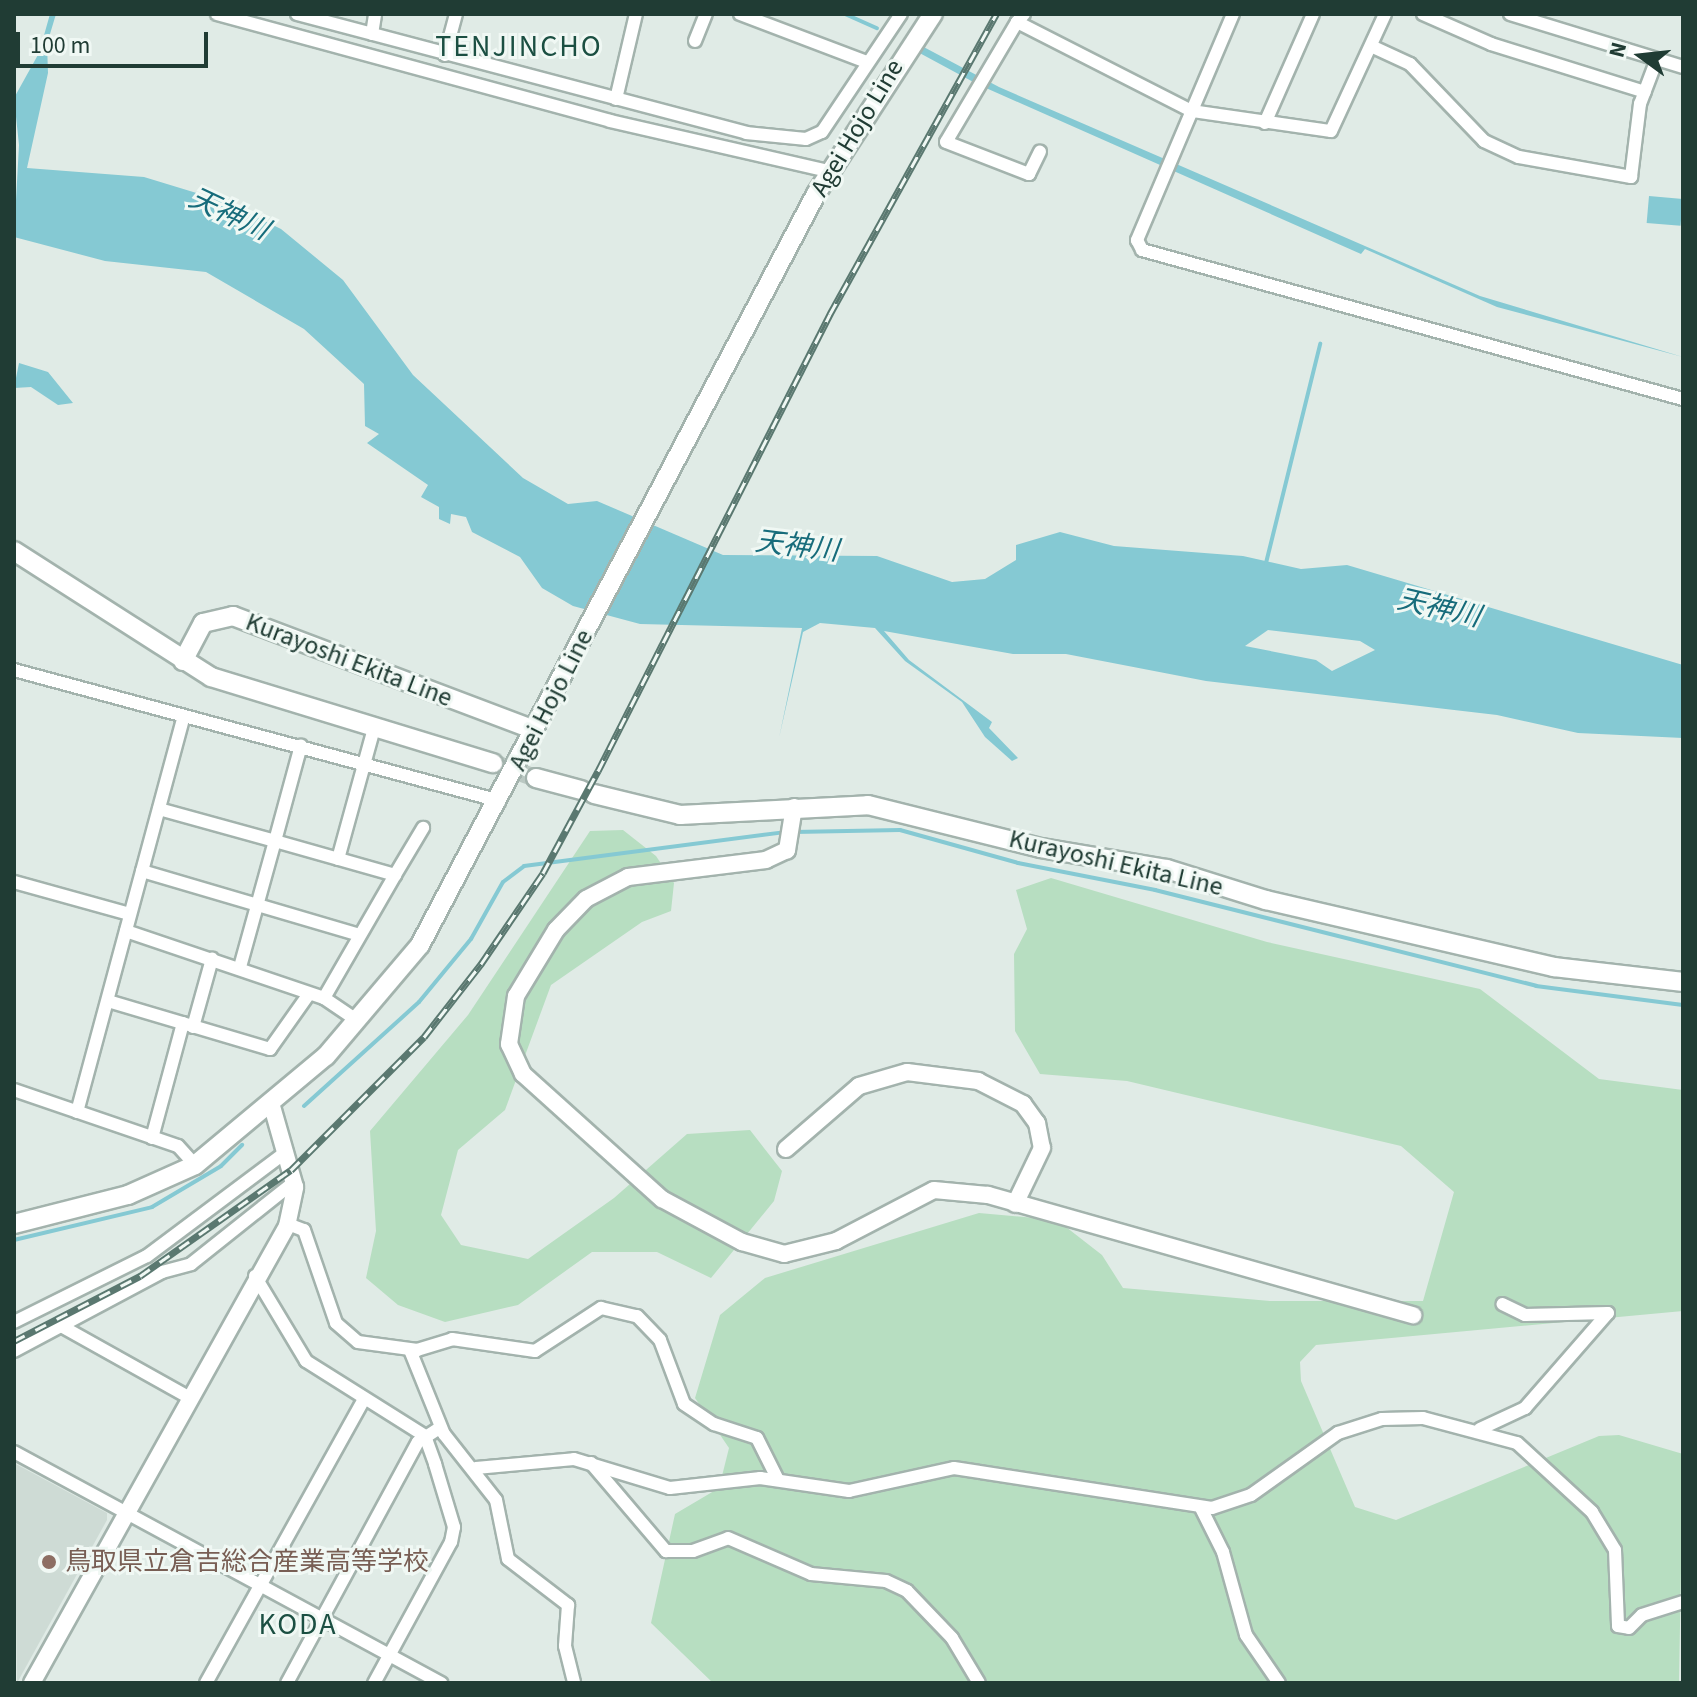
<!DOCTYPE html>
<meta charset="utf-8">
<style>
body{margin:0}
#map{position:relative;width:1697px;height:1697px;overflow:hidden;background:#e0ebe6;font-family:"Source Sans 3","Noto Sans JP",sans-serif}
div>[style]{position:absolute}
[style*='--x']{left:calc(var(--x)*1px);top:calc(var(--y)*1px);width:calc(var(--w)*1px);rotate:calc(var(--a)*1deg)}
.built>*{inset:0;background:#cedbd5}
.green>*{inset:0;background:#b7dec1}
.water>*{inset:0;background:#85c9d3;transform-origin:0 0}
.stream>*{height:4px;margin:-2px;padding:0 2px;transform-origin:2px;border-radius:2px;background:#85c9d3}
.secondary-tunnel>*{height:18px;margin-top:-9px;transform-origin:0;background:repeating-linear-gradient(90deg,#bac8c2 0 18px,transparent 0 27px)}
.roads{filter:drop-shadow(2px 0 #a3b3ad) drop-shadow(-2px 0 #a3b3ad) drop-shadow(0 2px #a3b3ad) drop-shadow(0 -2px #a3b3ad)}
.minor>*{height:12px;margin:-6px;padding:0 6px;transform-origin:6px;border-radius:6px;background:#fff}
.tertiary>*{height:16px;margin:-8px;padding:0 8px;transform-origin:8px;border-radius:8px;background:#fff}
.secondary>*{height:18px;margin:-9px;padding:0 9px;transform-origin:9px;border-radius:9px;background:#fff}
.rail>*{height:7px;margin-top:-3.5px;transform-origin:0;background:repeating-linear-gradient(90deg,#f0f8f4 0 12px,#5a7870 0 24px);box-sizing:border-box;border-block:2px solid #5a7870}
.dots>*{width:22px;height:22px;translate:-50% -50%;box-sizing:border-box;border:4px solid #f0f8f4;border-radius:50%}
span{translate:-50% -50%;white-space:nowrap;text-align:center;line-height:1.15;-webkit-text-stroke:6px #f0f8f4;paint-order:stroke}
.street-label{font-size:26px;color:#203c34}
.education-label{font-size:26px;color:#785e54}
.left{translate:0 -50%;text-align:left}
.water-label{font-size:28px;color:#176c7b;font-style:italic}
.quarter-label{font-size:30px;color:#1b4f42;letter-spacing:2px}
.frame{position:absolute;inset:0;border:16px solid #203c34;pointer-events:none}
.north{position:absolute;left:1601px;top:16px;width:80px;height:80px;-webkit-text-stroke:6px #f0f8f4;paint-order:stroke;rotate:285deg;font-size:22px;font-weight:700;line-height:32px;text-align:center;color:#203c34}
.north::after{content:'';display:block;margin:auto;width:28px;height:36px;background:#203c34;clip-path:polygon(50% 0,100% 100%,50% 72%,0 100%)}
.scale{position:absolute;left:16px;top:32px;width:192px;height:36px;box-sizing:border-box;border:4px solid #203c34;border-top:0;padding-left:10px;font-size:24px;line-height:28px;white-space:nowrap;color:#203c34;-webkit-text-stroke:6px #f0f8f4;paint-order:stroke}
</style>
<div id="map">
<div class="built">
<div style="clip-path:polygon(14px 1463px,107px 1513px,107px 1520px,17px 1683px)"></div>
</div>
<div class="green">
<div style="clip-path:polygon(623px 830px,656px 856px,674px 883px,671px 911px,642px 922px,551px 985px,505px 1110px,458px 1150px,441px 1215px,461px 1245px,528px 1259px,614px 1198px,687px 1134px,750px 1130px,782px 1171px,774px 1201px,711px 1278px,657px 1252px,592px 1252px,518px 1305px,445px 1322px,398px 1305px,366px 1278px,376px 1231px,370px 1131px,468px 1015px,590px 831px)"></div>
<div style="clip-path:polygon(1051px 878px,1267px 942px,1480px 989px,1599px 1079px,1683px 1090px,1683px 1311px,1316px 1345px,1300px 1362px,1301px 1381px,1355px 1507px,1396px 1520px,1599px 1436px,1619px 1435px,1683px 1454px,1679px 1683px,713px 1683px,651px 1623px,675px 1514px,719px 1488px,729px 1448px,695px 1398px,720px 1315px,765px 1278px,979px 1213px,1057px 1220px,1102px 1255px,1123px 1288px,1270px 1301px,1423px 1301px,1454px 1192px,1401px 1146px,1127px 1081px,1040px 1074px,1015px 1031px,1014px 954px,1027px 929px,1016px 890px)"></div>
</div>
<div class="water">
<div style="clip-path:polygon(evenodd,50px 14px,56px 14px,47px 44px,48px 73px,27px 168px,144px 177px,226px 202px,281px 229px,343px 280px,413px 375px,523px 478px,568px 504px,597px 501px,723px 555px,877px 556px,952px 582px,985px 579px,1016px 560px,1016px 545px,1060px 532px,1114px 546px,1243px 556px,1301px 569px,1347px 565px,1683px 665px,1683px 738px,1578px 733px,1497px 715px,1206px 681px,1066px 654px,1013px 654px,884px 631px,909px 660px,992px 722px,989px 728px,1018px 758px,1012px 761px,985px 737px,962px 702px,905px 661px,875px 628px,820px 623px,803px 632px,779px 738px,802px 628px,640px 624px,573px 606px,542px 588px,520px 557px,472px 532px,466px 517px,451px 514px,450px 524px,439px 519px,439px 507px,421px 497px,428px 485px,367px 443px,379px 434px,365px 426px,364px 384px,304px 329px,206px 272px,105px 261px,14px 237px,19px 145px,14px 98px,39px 53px,50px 14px,1268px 630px,1360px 641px,1375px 650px,1332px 671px,1316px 660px,1245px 646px,1268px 630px)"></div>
<div style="clip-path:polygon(918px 44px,999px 87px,1480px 296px,1683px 357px,1497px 307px,1365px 249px,1361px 254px,977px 84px,914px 50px)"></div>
<div style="left:1649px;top:196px;width:34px;height:27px;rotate:5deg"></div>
<div style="clip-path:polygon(19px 363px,48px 372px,73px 403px,58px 405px,31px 387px,14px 388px)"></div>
</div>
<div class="stream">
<div style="--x:845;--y:14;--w:35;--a:24"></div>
<div style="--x:1266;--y:563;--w:226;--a:-76.1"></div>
<div style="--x:794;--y:832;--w:106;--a:-1.1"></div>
<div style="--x:900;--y:830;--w:123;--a:15.6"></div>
<div style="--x:1018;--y:863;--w:140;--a:11.1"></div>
<div style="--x:1155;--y:890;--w:393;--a:14.1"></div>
<div style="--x:1536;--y:986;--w:148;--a:7.4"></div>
<div style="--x:304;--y:1106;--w:155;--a:-42.1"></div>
<div style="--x:419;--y:1002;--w:82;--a:-50.5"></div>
<div style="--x:471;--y:939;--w:65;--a:-60.7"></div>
<div style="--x:503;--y:882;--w:26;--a:-37"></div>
<div style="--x:524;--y:866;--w:263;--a:-7.4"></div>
<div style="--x:14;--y:1240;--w:142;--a:-13.4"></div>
<div style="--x:152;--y:1207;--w:80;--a:-30.7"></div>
<div style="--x:221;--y:1166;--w:30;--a:-45"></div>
</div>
<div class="secondary-tunnel">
<div style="--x:493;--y:763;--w:46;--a:19.2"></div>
</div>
<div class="roads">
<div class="minor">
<div style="--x:217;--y:14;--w:407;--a:15.2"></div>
<div style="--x:610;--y:121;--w:225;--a:12.9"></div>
<div style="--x:297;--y:14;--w:465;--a:14.8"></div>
<div style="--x:746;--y:133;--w:60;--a:5.7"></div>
<div style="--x:806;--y:139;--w:17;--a:-24"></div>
<div style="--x:822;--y:132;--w:142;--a:-56.2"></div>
<div style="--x:740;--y:14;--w:133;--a:20.8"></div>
<div style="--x:1024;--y:14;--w:11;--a:131"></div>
<div style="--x:1017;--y:22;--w:196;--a:27"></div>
<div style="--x:1192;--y:111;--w:140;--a:8.2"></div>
<div style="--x:1331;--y:131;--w:129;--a:-65.2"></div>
<div style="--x:1233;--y:14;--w:246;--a:113"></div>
<div style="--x:1137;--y:240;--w:11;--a:63"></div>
<div style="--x:1142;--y:250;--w:561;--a:15.4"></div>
<div style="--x:1423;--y:14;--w:74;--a:23.8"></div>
<div style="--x:1491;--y:44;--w:161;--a:17.3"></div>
<div style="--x:1510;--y:14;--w:181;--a:17"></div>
<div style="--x:1017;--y:22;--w:139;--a:120.6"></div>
<div style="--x:946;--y:142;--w:89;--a:21.1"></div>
<div style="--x:1029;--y:174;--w:25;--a:-64"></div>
<div style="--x:372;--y:34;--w:20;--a:-81"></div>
<div style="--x:695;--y:41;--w:29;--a:-68"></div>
<div style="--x:1371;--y:46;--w:43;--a:24.8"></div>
<div style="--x:1410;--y:64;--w:107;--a:46.1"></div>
<div style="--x:1484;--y:141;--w:38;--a:25"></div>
<div style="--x:1519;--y:157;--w:114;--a:10.1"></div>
<div style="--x:1631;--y:177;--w:74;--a:-83"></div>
<div style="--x:1640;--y:104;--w:48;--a:-69.3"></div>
<div style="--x:445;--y:55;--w:42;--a:-75"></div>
<div style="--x:616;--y:99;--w:87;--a:-76.8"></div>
<div style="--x:1265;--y:123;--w:119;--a:-66.2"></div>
<div style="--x:14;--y:670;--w:503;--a:15.09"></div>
<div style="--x:159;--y:809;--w:120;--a:15.4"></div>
<div style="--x:275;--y:841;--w:99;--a:-74.8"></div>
<div style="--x:338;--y:859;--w:136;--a:-74.6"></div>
<div style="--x:142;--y:871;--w:226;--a:16.4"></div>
<div style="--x:395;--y:875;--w:55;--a:-59.2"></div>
<div style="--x:14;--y:882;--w:119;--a:15.5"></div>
<div style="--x:126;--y:931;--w:209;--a:18.7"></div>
<div style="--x:324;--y:998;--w:41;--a:34.1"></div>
<div style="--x:240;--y:967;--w:131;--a:-74.5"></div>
<div style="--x:275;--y:841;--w:125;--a:15.8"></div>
<div style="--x:395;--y:875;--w:142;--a:120"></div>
<div style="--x:108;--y:1001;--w:169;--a:16.5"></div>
<div style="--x:270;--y:1049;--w:67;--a:-54.7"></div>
<div style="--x:193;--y:1027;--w:71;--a:-74.4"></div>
<div style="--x:14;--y:1090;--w:173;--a:18.9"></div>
<div style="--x:178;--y:1146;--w:25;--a:48"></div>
<div style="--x:77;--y:1112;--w:407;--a:-74.9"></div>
<div style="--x:152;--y:1138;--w:119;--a:-74.9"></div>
<div style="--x:288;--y:1224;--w:17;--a:21"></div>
<div style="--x:304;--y:1230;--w:98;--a:71"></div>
<div style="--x:336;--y:1323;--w:29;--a:41"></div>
<div style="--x:358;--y:1342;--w:60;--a:7.7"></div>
<div style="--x:417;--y:1350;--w:37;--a:-17"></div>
<div style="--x:452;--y:1339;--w:84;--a:8.2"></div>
<div style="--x:535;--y:1351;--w:79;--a:-33.1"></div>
<div style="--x:601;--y:1308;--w:37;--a:13"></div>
<div style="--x:637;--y:1316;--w:33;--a:46"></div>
<div style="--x:660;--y:1340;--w:68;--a:69.4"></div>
<div style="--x:684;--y:1404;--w:36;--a:34"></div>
<div style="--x:714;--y:1424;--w:45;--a:18"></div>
<div style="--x:757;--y:1438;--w:47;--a:63.4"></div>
<div style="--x:255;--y:1276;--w:99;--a:59"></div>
<div style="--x:306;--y:1361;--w:141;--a:32.2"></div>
<div style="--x:425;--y:1436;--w:30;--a:70"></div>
<div style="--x:435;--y:1464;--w:66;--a:73.2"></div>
<div style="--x:454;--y:1527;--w:15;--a:101"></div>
<div style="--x:451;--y:1542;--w:161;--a:118.6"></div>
<div style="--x:14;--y:1322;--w:148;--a:-26.4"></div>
<div style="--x:147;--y:1256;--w:174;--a:-36.8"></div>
<div style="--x:63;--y:1327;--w:145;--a:29.2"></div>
<div style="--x:410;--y:1350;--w:91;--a:68"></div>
<div style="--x:444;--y:1434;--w:84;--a:51.8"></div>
<div style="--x:496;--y:1500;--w:60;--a:78.5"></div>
<div style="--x:508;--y:1559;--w:76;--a:37.5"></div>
<div style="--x:568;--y:1605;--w:41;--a:94.2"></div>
<div style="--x:565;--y:1646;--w:38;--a:76"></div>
<div style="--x:14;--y:1351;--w:168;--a:-28.1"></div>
<div style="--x:162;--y:1272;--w:30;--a:-15"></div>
<div style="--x:191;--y:1264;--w:132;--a:-38.5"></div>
<div style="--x:1480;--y:1429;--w:50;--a:-25"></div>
<div style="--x:1525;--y:1408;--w:126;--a:-48.9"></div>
<div style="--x:1608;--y:1313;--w:83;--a:178.6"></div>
<div style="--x:1525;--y:1315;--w:25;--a:-154"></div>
<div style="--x:14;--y:1452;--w:486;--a:28.4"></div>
<div style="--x:591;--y:1463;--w:116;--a:49.6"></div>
<div style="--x:666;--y:1551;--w:27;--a:0"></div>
<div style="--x:693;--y:1551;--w:37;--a:-20"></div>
<div style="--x:728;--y:1538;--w:90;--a:23.4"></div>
<div style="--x:811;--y:1574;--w:75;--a:5.3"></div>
<div style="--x:886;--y:1581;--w:23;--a:25"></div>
<div style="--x:907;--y:1591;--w:65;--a:46.2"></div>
<div style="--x:952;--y:1638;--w:52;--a:59"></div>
<div style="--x:476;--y:1468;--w:98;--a:-5.2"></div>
<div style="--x:574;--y:1459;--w:100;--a:16.8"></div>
<div style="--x:670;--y:1488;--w:91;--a:-6.3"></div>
<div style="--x:760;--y:1478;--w:90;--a:8.3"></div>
<div style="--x:849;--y:1491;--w:107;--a:-12.4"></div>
<div style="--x:954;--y:1468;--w:261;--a:8.8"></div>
<div style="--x:1212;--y:1508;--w:41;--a:-18.4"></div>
<div style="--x:1251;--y:1495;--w:107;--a:-35.5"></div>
<div style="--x:1338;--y:1433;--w:46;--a:-17.7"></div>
<div style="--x:1382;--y:1419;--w:41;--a:-1.4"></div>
<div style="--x:1423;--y:1418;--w:97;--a:14.9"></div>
<div style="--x:1517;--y:1443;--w:102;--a:42.6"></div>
<div style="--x:1592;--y:1512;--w:44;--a:58.8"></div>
<div style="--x:1615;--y:1550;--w:76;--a:87.7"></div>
<div style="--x:1618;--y:1626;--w:11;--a:10"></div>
<div style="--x:1629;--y:1628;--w:18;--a:-45"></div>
<div style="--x:1642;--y:1615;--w:43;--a:-17.6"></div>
<div style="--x:1201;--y:1508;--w:49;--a:63.4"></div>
<div style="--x:1223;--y:1552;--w:86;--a:74.5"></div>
<div style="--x:1246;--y:1635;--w:58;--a:55.5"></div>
<div style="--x:206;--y:1683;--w:325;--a:-60.9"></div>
<div style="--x:287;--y:1683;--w:274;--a:-61.5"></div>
<div style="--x:418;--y:1442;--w:27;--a:-33"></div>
</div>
<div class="tertiary">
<div style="--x:794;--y:807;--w:44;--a:99.2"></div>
<div style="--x:787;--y:850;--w:23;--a:155"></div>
<div style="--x:766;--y:860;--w:139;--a:173"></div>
<div style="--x:628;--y:877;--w:47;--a:152.4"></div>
<div style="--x:586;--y:899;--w:43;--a:134.1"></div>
<div style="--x:556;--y:930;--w:77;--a:121.2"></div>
<div style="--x:516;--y:996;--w:49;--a:98.3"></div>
<div style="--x:509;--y:1044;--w:33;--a:65"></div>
<div style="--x:523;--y:1074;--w:187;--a:42"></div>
<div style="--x:662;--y:1199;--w:91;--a:28.3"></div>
<div style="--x:742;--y:1242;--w:44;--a:15.9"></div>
<div style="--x:784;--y:1254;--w:54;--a:-14"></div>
<div style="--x:836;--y:1241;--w:110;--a:-27.5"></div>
<div style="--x:934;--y:1190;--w:54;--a:5.3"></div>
<div style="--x:988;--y:1195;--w:442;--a:15.8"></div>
<div style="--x:786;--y:1149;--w:96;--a:-40.8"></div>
<div style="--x:859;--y:1086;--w:50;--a:-16.3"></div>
<div style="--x:907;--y:1072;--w:72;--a:7.2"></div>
<div style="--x:978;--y:1081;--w:51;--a:27.1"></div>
<div style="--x:1023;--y:1104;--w:24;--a:54"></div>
<div style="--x:1037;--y:1123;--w:25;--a:79"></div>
<div style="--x:1042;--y:1148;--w:62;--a:115.7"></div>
<div style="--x:32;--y:1683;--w:523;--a:-60.84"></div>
<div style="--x:287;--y:1226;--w:40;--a:-78"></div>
<div style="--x:295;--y:1187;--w:87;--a:-105.9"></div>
</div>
<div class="secondary">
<div style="--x:14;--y:551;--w:234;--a:32.6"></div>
<div style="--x:211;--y:677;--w:295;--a:17"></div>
<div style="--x:183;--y:661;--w:43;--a:-62.2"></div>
<div style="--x:203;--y:623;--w:31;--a:-13"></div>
<div style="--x:233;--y:616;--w:322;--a:20.7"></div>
<div style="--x:536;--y:778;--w:47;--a:14.9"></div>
<div style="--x:594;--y:794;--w:89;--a:13.7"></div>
<div style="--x:680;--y:815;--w:188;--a:-3"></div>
<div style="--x:868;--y:805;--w:178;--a:14"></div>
<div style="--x:1041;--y:848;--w:128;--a:9.5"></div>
<div style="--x:1167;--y:869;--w:104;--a:17.4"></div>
<div style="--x:1266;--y:900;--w:296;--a:13.1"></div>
<div style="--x:1554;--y:967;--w:130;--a:6.6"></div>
<div style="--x:14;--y:1224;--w:118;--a:-14.3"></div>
<div style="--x:128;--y:1195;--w:73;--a:-24.1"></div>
<div style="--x:195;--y:1165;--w:170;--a:-39.8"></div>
<div style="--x:326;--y:1056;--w:145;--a:-49.7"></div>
<div style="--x:420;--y:945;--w:849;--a:-62.2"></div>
<div style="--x:816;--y:194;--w:215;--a:-57"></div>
</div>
</div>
<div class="rail">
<div style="--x:14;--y:1341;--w:142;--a:-27.3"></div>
<div style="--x:140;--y:1276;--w:184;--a:-35.1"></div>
<div style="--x:291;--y:1170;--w:188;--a:-45"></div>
<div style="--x:424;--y:1037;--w:93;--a:-52"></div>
<div style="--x:481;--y:964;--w:110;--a:-55.7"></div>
<div style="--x:543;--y:873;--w:116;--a:-61.7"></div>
<div style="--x:598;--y:771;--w:513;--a:-63.08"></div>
<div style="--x:830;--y:314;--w:343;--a:-61"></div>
</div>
<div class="dots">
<div style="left:49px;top:1562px;background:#8d6e63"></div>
</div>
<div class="street-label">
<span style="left:857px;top:128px;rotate:-59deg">Agei Hojo Line</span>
<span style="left:349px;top:660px;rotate:21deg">Kurayoshi Ekita Line</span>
<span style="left:551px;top:700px;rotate:-63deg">Agei Hojo Line</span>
<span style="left:1116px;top:863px;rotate:13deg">Kurayoshi Ekita Line</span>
</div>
<div class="education-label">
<span class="left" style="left:65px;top:1562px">鳥取県立倉吉総合産業高等学校</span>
</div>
<div class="water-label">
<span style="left:229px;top:214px;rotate:25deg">天神川</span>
<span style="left:797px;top:546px;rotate:7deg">天神川</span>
<span style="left:1439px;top:608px;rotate:13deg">天神川</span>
</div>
<div class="quarter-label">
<span style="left:519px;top:47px">TENJINCHO</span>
<span style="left:298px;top:1625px">KODA</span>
</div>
<div class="frame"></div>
<div class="north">N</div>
<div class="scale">100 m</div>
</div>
